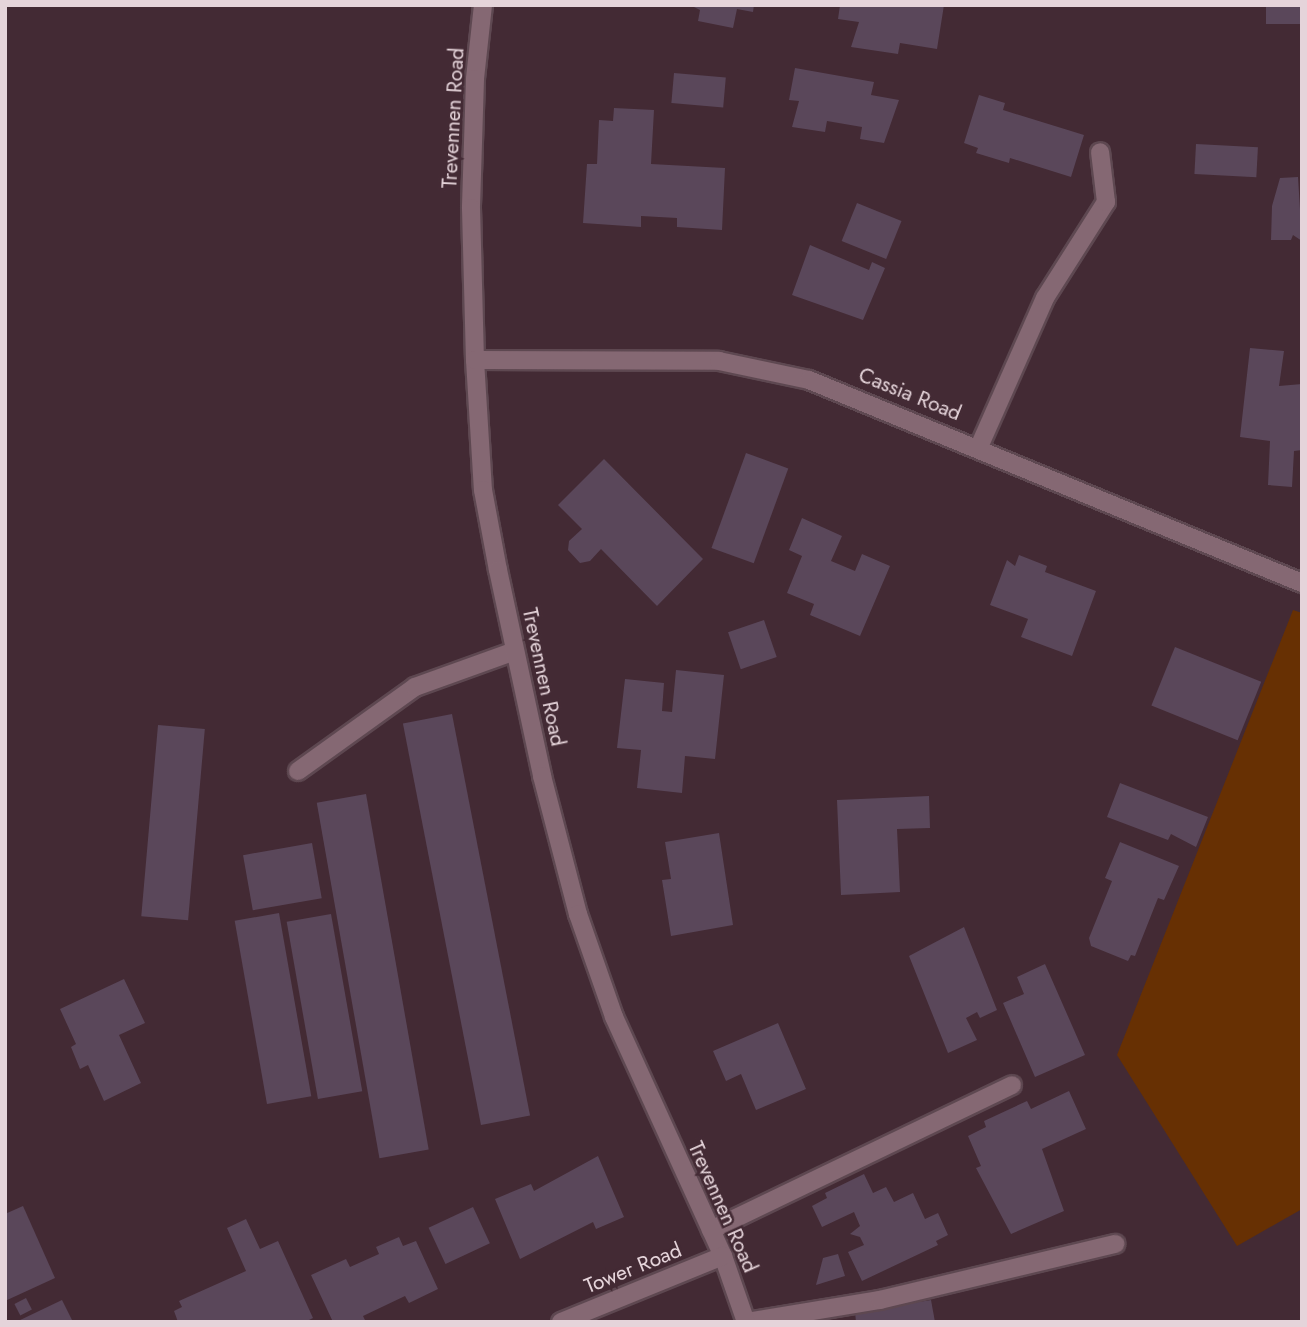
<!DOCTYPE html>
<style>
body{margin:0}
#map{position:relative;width:1307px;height:1327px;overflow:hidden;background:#432a34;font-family:Jost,sans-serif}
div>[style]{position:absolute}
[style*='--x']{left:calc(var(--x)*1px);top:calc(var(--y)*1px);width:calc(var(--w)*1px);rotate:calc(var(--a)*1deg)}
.green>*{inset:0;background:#673003}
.building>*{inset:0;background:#5a475a;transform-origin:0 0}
.roads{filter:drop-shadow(2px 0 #5e4851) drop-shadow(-2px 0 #5e4851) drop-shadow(0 2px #5e4851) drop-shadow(0 -2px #5e4851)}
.lane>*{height:18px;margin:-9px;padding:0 9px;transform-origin:9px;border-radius:9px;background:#856873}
.street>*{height:18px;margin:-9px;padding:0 9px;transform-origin:9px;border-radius:9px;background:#856873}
span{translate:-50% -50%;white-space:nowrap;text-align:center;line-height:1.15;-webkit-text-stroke:5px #432a34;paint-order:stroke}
.street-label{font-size:21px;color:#e5d4da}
.frame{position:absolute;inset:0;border:7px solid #e5d4da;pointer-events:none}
</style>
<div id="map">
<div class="green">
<div style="clip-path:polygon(1293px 610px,1302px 613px,1302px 1209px,1237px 1246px,1117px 1055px)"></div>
</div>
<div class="building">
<div style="clip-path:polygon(690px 5px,754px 5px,753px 12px,737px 9px,733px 28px,698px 21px,700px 10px)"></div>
<div style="clip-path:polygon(840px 5px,944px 5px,937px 49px,900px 43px,898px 54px,851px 47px,859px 22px,838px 19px)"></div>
<div style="left:1266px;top:5px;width:36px;height:19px"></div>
<div style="clip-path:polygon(795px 68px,874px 82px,871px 95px,899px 100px,884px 143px,860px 139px,862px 127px,827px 121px,825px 132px,792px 127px,799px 101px,789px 100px)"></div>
<div style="left:674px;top:73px;width:52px;height:30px;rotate:5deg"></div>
<div style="clip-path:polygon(979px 95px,1005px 103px,1003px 110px,1084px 135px,1071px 177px,1010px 158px,1009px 163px,976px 153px,978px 148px,964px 143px)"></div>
<div style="clip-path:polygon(614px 108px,654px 110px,651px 164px,725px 168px,722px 230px,677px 227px,677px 218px,641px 216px,641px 227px,583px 223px,587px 164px,597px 164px,599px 120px,613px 121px)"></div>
<div style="left:1196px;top:144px;width:62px;height:30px;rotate:3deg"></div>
<div style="clip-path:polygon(1298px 177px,1302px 241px,1293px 235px,1291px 240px,1271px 240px,1272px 206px,1280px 178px)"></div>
<div style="left:857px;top:203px;width:48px;height:41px;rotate:22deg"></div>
<div style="clip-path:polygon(810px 245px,869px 270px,872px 262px,885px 268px,863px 320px,792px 295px)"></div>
<div style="clip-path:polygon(1250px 348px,1284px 351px,1279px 386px,1302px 384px,1302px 450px,1294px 451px,1292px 487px,1268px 485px,1270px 441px,1240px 437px)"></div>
<div style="left:746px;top:453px;width:45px;height:101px;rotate:20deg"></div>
<div style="clip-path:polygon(604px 459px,703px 559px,657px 606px,601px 549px,590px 561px,580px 563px,568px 550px,569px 541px,582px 529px,558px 505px)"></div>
<div style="clip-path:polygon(802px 518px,842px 536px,831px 561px,855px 571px,862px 554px,890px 566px,860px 636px,810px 615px,814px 604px,787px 593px,802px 556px,789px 550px)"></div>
<div style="clip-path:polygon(1019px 555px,1047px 566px,1045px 572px,1096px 591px,1072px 656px,1021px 637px,1028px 619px,990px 605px,1007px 560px,1015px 566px)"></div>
<div style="left:764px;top:620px;width:39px;height:38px;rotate:71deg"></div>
<div style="left:1175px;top:647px;width:93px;height:63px;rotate:22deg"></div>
<div style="clip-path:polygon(676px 670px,724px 675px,715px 759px,685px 756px,682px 793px,637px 788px,641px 750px,617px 748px,625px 679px,664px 683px,662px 711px,672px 712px)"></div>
<div style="left:452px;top:714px;width:409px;height:50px;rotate:79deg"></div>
<div style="left:158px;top:725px;width:47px;height:192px;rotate:5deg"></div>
<div style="clip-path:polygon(1120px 783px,1208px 817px,1196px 847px,1171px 834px,1168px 840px,1107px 817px)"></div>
<div style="left:366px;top:794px;width:361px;height:50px;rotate:80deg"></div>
<div style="clip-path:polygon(929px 796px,930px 828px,897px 829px,900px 892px,841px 895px,837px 800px)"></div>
<div style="clip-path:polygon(719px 833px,733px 925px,671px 936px,662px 880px,671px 879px,665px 842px)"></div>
<div style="clip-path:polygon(1120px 842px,1179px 866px,1164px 900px,1158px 898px,1135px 956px,1131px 955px,1128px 961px,1091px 946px,1089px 938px,1112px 881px,1105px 878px)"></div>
<div style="left:312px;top:843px;width:56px;height:70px;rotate:80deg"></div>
<div style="left:279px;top:913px;width:186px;height:45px;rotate:80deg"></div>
<div style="left:331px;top:914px;width:180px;height:45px;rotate:80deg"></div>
<div style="clip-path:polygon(964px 927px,997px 1010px,980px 1018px,977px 1012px,966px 1018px,977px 1040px,948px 1053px,909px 956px)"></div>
<div style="clip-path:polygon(1045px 964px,1085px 1055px,1035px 1077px,1003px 1003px,1024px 994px,1017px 977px)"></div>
<div style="clip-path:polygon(124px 979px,145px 1023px,119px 1035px,141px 1083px,104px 1101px,88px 1065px,80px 1069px,71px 1047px,76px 1044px,60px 1009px)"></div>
<div style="clip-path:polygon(778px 1023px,806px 1089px,756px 1110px,741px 1074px,726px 1081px,713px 1051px)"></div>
<div style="clip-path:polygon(1069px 1091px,1086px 1129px,1042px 1149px,1064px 1211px,1011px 1234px,976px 1168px,981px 1166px,968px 1136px,986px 1127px,984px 1121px,1027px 1101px,1031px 1109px)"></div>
<div style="clip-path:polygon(598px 1156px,624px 1217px,596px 1229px,593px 1222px,520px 1259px,495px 1199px,531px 1184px,534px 1191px)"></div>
<div style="clip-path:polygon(864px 1174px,873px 1193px,886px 1187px,894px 1202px,913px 1193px,925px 1219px,938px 1213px,948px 1235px,936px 1241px,938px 1245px,862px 1281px,848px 1252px,864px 1245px,860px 1237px,850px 1234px,860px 1226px,854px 1212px,822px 1227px,812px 1206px,827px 1198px,825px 1193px)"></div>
<div style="clip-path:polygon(23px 1206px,55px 1278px,5px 1301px,5px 1214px)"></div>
<div style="left:473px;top:1207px;width:40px;height:49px;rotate:65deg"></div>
<div style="clip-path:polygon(246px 1219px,260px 1249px,278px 1241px,313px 1318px,305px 1322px,178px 1322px,174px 1311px,182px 1307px,179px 1301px,246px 1271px,227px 1228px)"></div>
<div style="clip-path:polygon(399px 1237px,403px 1246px,416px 1241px,438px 1289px,409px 1303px,405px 1296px,363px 1316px,366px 1322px,333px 1322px,311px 1275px,346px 1259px,350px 1267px,379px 1254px,376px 1247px)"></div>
<div style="clip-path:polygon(838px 1254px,845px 1276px,816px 1285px,823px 1258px)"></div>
<div style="left:26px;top:1298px;width:13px;height:13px;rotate:63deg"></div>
<div style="clip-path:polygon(62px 1300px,73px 1322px,16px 1322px)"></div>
<div style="clip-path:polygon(931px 1300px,935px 1322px,856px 1322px,855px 1312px)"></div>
</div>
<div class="roads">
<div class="lane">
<div style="--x:979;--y:447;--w:163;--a:-66.1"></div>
<div style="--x:1045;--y:298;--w:114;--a:-57.6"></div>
<div style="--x:1106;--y:202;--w:50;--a:-96.8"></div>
<div style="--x:298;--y:771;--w:144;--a:-35.7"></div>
<div style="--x:415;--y:687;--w:106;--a:-19.8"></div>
<div style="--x:711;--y:1230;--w:334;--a:-25.7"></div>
<div style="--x:747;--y:1322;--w:135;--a:-9.4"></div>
<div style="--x:880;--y:1300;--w:242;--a:-13.4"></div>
</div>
<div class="street">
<div style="--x:483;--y:5;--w:74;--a:96.2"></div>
<div style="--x:475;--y:79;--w:129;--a:91.8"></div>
<div style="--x:471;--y:208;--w:152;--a:88.5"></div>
<div style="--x:475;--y:360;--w:130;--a:86.5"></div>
<div style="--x:483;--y:490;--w:81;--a:79.4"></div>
<div style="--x:498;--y:570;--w:211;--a:77.9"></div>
<div style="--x:542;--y:776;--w:143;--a:75.4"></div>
<div style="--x:578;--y:914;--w:109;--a:70.7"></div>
<div style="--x:614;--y:1017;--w:263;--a:65.5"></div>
<div style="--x:723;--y:1256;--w:70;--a:70.8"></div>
<div style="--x:475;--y:360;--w:244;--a:0.2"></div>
<div style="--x:719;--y:361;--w:92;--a:11.9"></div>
<div style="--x:809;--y:380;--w:533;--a:22.38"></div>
<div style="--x:561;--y:1322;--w:175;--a:-22.2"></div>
</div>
</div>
<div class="street-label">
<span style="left:453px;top:118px;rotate:-87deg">Trevennen Road</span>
<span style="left:910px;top:394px;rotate:22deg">Cassia Road</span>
<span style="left:544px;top:677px;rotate:78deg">Trevennen Road</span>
<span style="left:723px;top:1207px;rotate:66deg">Trevennen Road</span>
<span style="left:633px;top:1268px;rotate:-22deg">Tower Road</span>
</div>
<div class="frame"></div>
</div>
